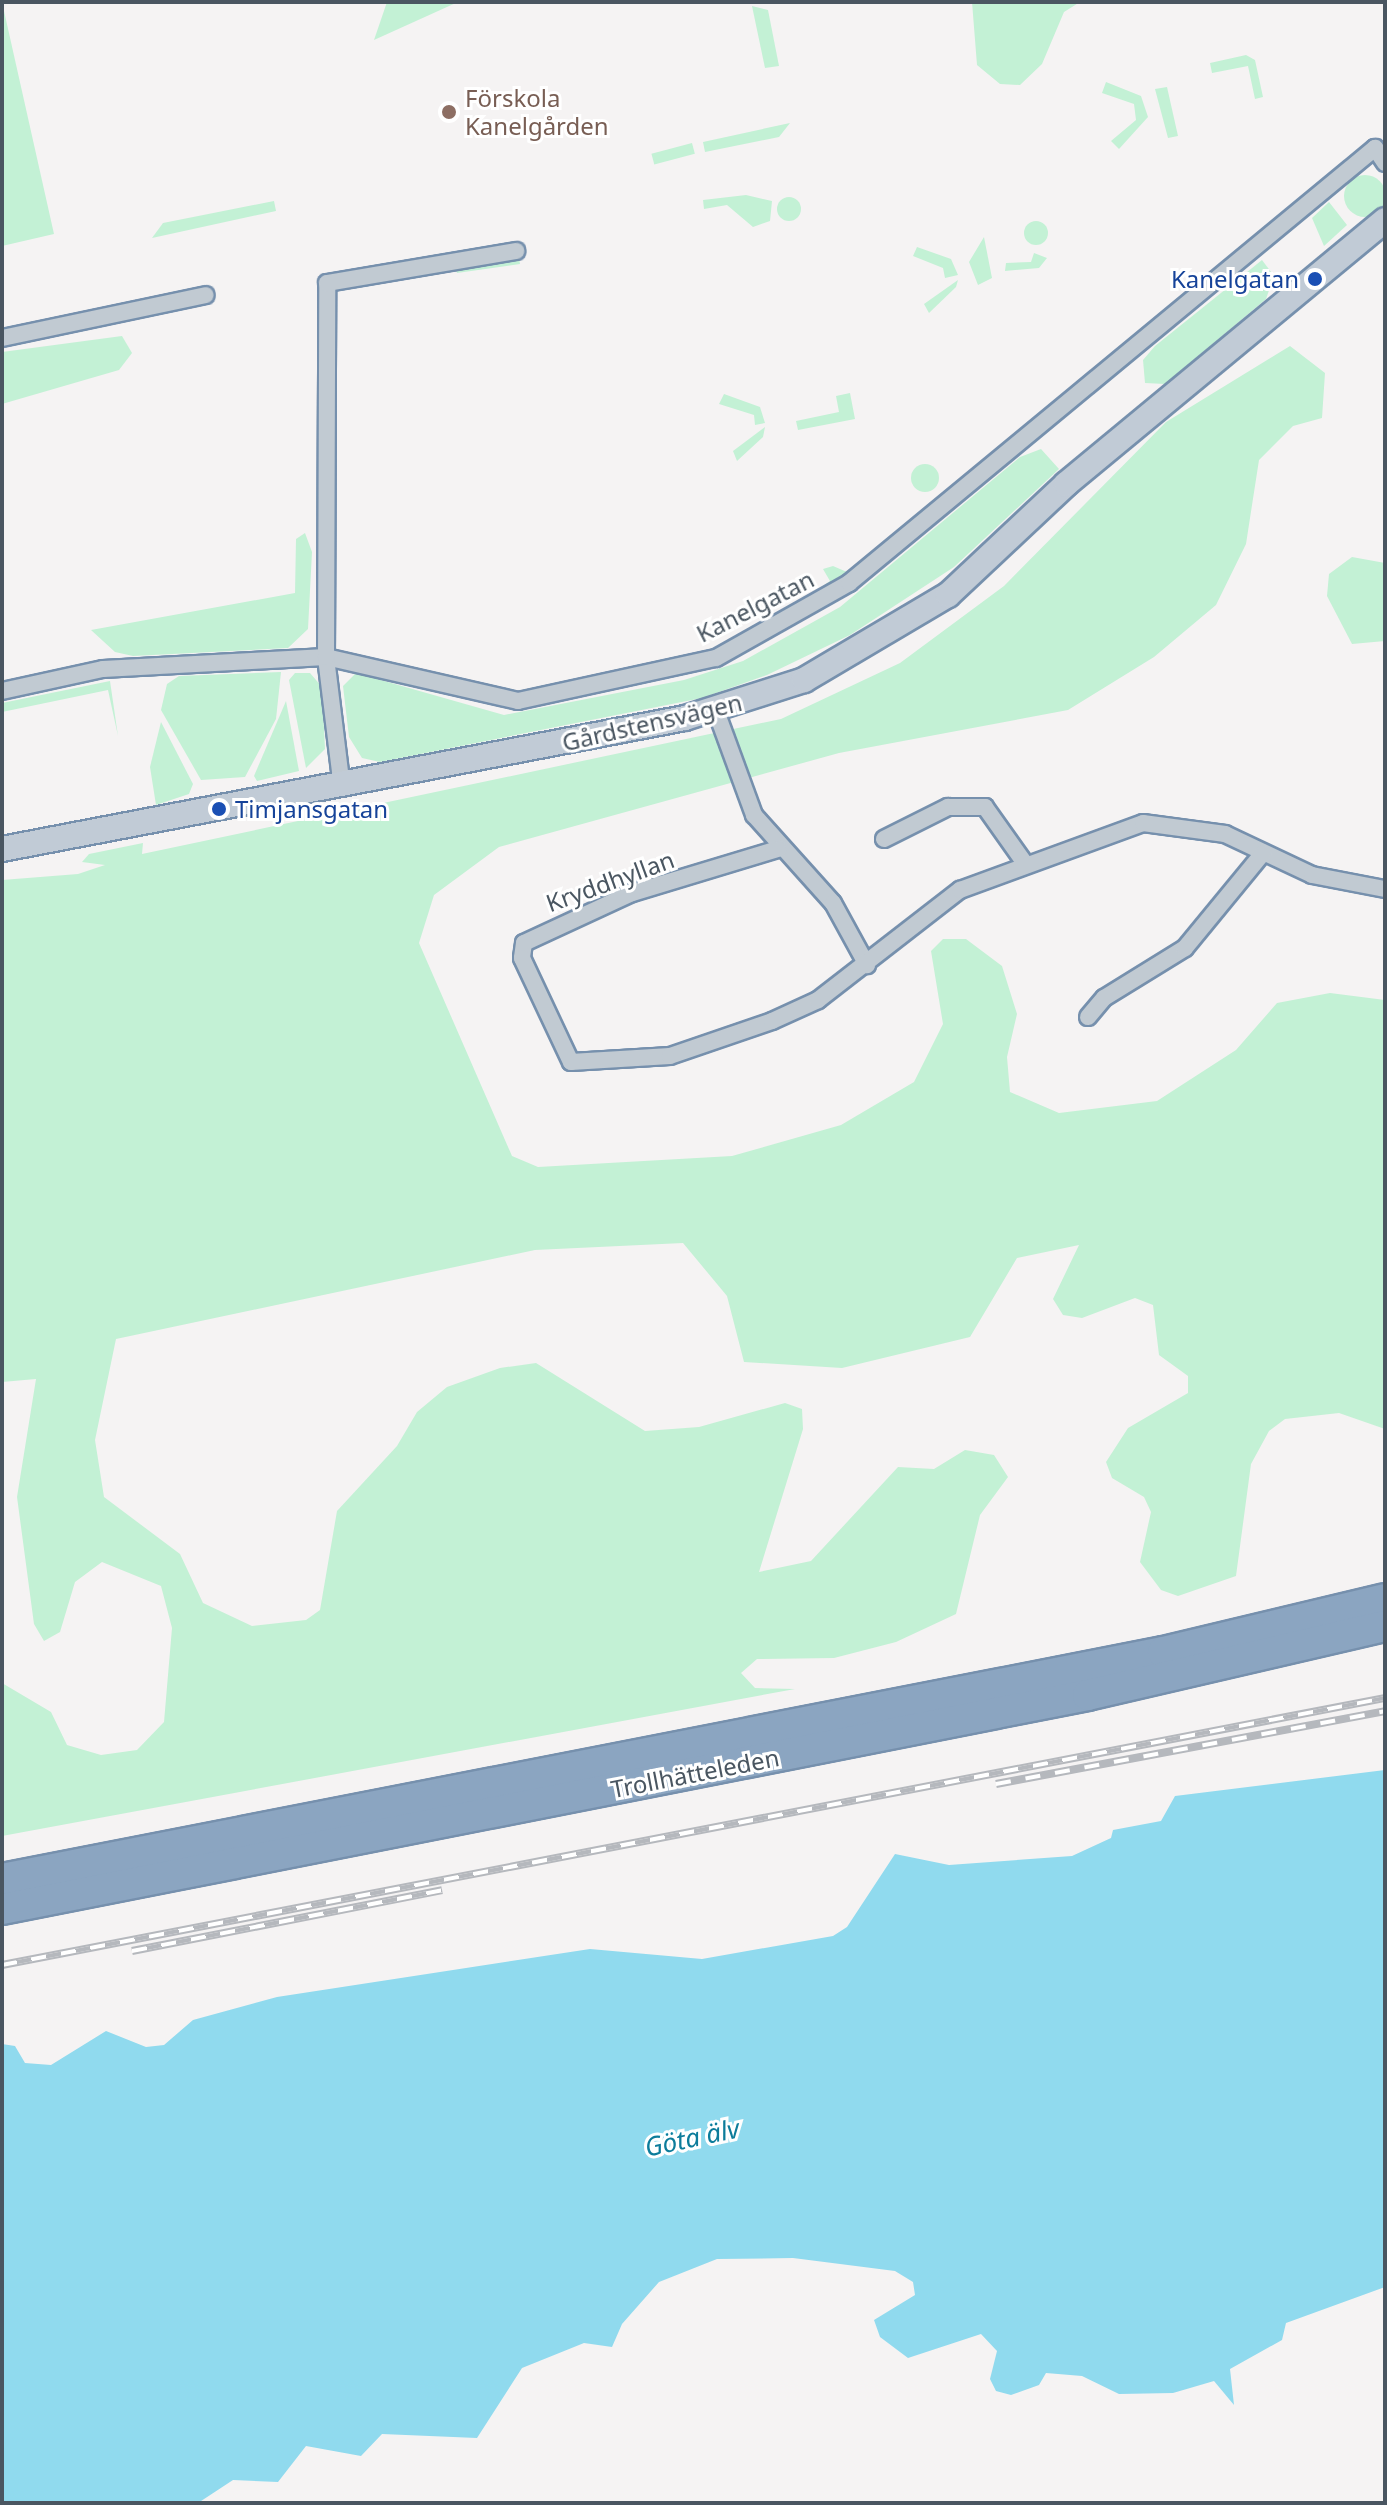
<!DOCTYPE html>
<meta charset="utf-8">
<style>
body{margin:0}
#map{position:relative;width:1387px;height:2505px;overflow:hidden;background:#f5f3f3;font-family:"Noto Sans",sans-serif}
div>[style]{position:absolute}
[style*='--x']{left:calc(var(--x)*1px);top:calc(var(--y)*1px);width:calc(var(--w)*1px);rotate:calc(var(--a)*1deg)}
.green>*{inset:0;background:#c3f1d5;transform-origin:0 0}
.round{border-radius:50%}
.water>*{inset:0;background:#90daee}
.roads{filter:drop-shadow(2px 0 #7690ad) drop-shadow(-2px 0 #7690ad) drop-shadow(0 2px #7690ad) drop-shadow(0 -2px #7690ad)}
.street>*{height:16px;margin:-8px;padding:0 8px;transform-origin:8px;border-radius:8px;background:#c1cad2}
.secondary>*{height:24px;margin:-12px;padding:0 12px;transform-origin:12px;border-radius:12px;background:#c1cbd6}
.highway>*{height:30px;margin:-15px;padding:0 15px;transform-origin:15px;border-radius:15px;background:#8ba5c1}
.rail>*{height:8px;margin-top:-4px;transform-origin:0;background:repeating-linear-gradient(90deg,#fff 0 15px,#b5b8bd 0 30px);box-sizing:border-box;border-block:2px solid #b5b8bd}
.dots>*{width:22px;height:22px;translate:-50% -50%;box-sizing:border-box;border:4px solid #fff;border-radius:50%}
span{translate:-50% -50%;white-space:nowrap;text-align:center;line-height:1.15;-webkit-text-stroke:6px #fff;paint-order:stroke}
.education-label{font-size:24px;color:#785e54}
.left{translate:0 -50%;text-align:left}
.transit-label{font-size:24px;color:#164399}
.right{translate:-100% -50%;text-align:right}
.street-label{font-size:24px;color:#4a5661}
.water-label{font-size:26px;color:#0c7c9b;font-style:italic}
.frame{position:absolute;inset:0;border:4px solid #4a5661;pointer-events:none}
</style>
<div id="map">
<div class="green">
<div style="clip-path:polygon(2px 2px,54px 234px,2px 246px)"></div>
<div style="clip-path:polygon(387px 2px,458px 2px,374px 40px)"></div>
<div style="clip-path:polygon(972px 2px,1080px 2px,1064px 12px,1042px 64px,1020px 85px,1000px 84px,977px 65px)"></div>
<div style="clip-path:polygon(752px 6px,768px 10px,779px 66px,765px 68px)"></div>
<div style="clip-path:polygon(1246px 55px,1255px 60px,1263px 97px,1255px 99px,1248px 66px,1212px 73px,1210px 63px)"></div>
<div style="clip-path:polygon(1106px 82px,1141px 96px,1148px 117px,1119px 149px,1111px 141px,1136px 120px,1134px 104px,1102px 93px)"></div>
<div style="clip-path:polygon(1167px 87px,1178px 136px,1168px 138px,1155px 89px)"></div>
<div style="clip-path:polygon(790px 123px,779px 137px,705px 152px,703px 142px)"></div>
<div style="left:692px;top:143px;width:11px;height:42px;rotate:75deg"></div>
<div class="round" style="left:1344px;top:175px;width:42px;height:42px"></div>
<div style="clip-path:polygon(746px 195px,772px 201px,770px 221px,753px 227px,727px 205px,704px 209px,703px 200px)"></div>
<div class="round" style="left:777px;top:197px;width:24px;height:24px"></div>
<div style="clip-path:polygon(274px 201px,276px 211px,152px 238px,163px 223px)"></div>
<div style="clip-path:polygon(1329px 202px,1347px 225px,1324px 246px,1312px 218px)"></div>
<div class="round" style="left:1024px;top:221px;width:24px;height:24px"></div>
<div style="clip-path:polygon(984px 237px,992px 278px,978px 285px,969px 262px)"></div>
<div style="clip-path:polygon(917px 247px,951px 259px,958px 275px,945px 278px,943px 268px,913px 256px)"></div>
<div style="clip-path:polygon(1034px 253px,1047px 258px,1039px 268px,1005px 271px,1006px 263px,1031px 262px)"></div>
<div style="clip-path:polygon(519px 258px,520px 264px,457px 273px,456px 270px)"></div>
<div style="clip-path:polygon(1262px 260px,1274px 276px,1266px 299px,1165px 384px,1145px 383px,1143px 360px,1155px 346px)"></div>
<div style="clip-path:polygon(958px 280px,956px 287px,929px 313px,924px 304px)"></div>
<div style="clip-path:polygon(122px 336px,132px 353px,119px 370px,2px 404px,2px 352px)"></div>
<div style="clip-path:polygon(1290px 346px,1325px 373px,1322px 418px,1293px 426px,1259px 460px,1246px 544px,1216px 605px,1154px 657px,1068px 710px,839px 753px,499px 847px,434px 895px,419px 943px,512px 1156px,538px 1167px,732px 1156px,841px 1125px,914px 1082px,943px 1024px,931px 951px,943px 939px,966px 939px,1002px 966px,1017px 1014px,1007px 1057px,1010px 1092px,1059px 1113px,1157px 1101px,1236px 1050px,1277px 1003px,1330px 993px,1385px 1000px,1385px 1429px,1339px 1413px,1285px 1419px,1269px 1431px,1251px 1464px,1236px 1576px,1178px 1596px,1161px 1590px,1140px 1562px,1151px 1512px,1144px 1497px,1112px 1478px,1106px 1462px,1128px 1428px,1188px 1393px,1188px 1376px,1159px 1355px,1153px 1305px,1135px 1298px,1082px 1318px,1063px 1315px,1053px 1299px,1079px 1245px,1017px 1258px,970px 1337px,842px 1368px,744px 1362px,727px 1296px,683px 1243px,535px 1250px,116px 1339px,95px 1440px,104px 1497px,180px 1554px,203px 1603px,252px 1626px,306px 1620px,320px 1610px,337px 1511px,397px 1446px,417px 1412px,447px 1387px,500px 1368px,536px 1363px,645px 1431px,699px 1427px,785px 1403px,802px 1409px,803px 1429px,759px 1572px,811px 1561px,898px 1467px,934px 1469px,965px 1450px,994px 1455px,1008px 1477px,980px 1515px,956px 1614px,896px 1642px,834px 1658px,757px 1659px,741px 1673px,755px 1688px,795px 1689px,2px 1836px,2px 1683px,51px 1712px,67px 1745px,101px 1755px,137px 1750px,164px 1722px,172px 1628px,161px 1586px,102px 1562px,75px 1582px,60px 1632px,44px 1641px,34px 1624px,17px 1497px,36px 1379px,2px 1382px,2px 880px,78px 874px,105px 865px,82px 862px,89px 854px,143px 843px,142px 854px,781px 719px,900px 663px,1004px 586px,1166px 422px)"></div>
<div style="clip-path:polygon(850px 393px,855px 419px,798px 430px,796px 421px,839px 412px,836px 396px)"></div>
<div style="clip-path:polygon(724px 394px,760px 407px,765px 423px,755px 425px,754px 415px,719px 404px)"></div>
<div style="clip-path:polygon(765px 427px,763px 437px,737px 461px,733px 451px)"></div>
<div style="clip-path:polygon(1041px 449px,1059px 469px,954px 567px,850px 635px,767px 675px,702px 698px,380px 762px,362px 758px,349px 737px,343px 686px,356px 673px,504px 715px,684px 680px,743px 661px,840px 607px,1020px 457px)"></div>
<div class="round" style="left:911px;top:464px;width:28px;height:28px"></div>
<div style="clip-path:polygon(305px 533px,312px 552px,308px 629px,288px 648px,133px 656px,115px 652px,91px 630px,295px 593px,296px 539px)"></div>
<div style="clip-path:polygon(1352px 557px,1385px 563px,1385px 641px,1352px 644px,1327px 596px,1329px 574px)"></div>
<div style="clip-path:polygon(833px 566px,847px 572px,799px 603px,830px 581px,823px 569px)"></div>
<div style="clip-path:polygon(281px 672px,276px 719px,245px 777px,201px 780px,161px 710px,167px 684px,179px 676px)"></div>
<div style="clip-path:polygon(295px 673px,310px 673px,322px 687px,325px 749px,306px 768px,289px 680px)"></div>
<div style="clip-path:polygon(110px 681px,118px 736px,108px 690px,2px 712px,2px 703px)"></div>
<div style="clip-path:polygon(286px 701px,299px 771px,257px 781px,254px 776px)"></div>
<div style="clip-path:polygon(161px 722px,193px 784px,189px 794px,156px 805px,150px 767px)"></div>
</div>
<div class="water">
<div style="clip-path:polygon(1385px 1770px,1385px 2287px,1286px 2323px,1282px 2340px,1230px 2369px,1234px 2405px,1214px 2381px,1173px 2393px,1119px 2394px,1082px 2376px,1046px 2373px,1039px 2385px,1011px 2395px,996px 2391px,990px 2379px,997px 2351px,981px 2334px,908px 2358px,880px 2337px,874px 2320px,915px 2295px,913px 2282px,895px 2271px,793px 2258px,717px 2259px,659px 2282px,622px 2324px,612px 2347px,584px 2343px,522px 2368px,477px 2438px,382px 2434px,361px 2456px,306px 2446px,278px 2482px,233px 2480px,198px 2503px,2px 2503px,2px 2044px,15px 2046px,25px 2063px,51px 2065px,106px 2031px,146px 2047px,164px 2045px,193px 2020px,277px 1997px,590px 1949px,702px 1959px,833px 1936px,847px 1927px,895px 1854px,949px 1865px,1072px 1856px,1111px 1838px,1113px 1830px,1161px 1821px,1175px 1796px)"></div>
</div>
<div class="roads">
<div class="street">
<div style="--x:2;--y:338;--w:208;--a:-11.9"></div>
<div style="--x:2;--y:691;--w:103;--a:-12.3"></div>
<div style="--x:103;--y:669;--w:223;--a:-3.1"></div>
<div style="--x:326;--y:657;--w:197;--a:12.9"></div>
<div style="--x:518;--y:701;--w:203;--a:-12.3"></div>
<div style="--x:716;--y:658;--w:153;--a:-29.4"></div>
<div style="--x:849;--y:583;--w:683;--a:-39.59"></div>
<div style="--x:1375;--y:148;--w:18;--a:56"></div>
<div style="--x:716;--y:711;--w:111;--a:69.9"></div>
<div style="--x:754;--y:815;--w:118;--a:48.1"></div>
<div style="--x:833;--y:903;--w:71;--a:61.3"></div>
<div style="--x:342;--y:788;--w:132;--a:-97"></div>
<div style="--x:326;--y:657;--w:374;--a:-89.8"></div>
<div style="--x:327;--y:283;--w:192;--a:-9.6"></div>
<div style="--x:884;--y:839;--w:72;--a:-26.6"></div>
<div style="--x:948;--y:807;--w:37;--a:0"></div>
<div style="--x:985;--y:807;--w:67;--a:54.7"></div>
<div style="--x:778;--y:849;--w:152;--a:163.2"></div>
<div style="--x:632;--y:893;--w:119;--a:155.2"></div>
<div style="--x:524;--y:943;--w:15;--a:98"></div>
<div style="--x:522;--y:958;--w:115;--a:64.8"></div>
<div style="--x:571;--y:1062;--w:99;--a:-3.5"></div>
<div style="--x:670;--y:1056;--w:108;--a:-18.9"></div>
<div style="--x:772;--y:1021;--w:51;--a:-24.5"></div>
<div style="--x:818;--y:1000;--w:180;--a:-37.8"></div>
<div style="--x:960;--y:890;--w:195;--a:-20.1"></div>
<div style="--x:1143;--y:823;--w:83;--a:7.6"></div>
<div style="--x:1225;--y:834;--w:96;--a:25.2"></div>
<div style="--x:1312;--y:875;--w:74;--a:10.9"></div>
<div style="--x:1088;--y:1017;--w:25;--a:-50"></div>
<div style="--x:1104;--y:998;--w:95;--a:-31.7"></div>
<div style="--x:1185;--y:948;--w:123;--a:-50.6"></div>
</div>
<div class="secondary">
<div style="--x:2;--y:849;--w:695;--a:-10.86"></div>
<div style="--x:685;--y:718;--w:125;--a:-17.7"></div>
<div style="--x:804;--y:680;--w:167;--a:-30.6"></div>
<div style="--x:948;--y:595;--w:162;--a:-43.2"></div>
<div style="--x:1066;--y:484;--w:414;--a:-39.6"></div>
</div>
<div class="highway">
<div style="--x:2;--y:1879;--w:1183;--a:-11.06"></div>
<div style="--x:1163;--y:1652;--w:228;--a:-13.4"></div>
<div style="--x:2;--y:1909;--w:1107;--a:-11.15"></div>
<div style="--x:1088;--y:1695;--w:305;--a:-13.1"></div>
</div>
</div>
<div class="rail">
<div style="--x:996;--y:1784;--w:396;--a:-10.6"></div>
<div style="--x:132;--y:1951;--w:316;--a:-11.1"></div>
<div style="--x:2;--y:1965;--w:1409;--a:-10.93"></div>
</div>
<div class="dots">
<div style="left:449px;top:112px;background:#8d6e63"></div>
<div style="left:1315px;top:279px;background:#1a4fb4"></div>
<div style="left:219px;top:809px;background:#1a4fb4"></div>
</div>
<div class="education-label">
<span class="left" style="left:465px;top:112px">Förskola<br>Kanelgården</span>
</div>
<div class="transit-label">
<span class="right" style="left:1299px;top:279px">Kanelgatan</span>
<span class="left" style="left:235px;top:809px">Timjansgatan</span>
</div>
<div class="street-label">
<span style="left:755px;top:606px;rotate:-27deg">Kanelgatan</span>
<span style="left:652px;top:722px;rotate:-13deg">Gårdstensvägen</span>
<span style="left:610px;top:881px;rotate:-20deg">Kryddhyllan</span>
<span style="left:695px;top:1773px;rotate:-11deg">Trollhätteleden</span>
</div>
<div class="water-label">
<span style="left:692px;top:2138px;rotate:-12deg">Göta älv</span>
</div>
<div class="frame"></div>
</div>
